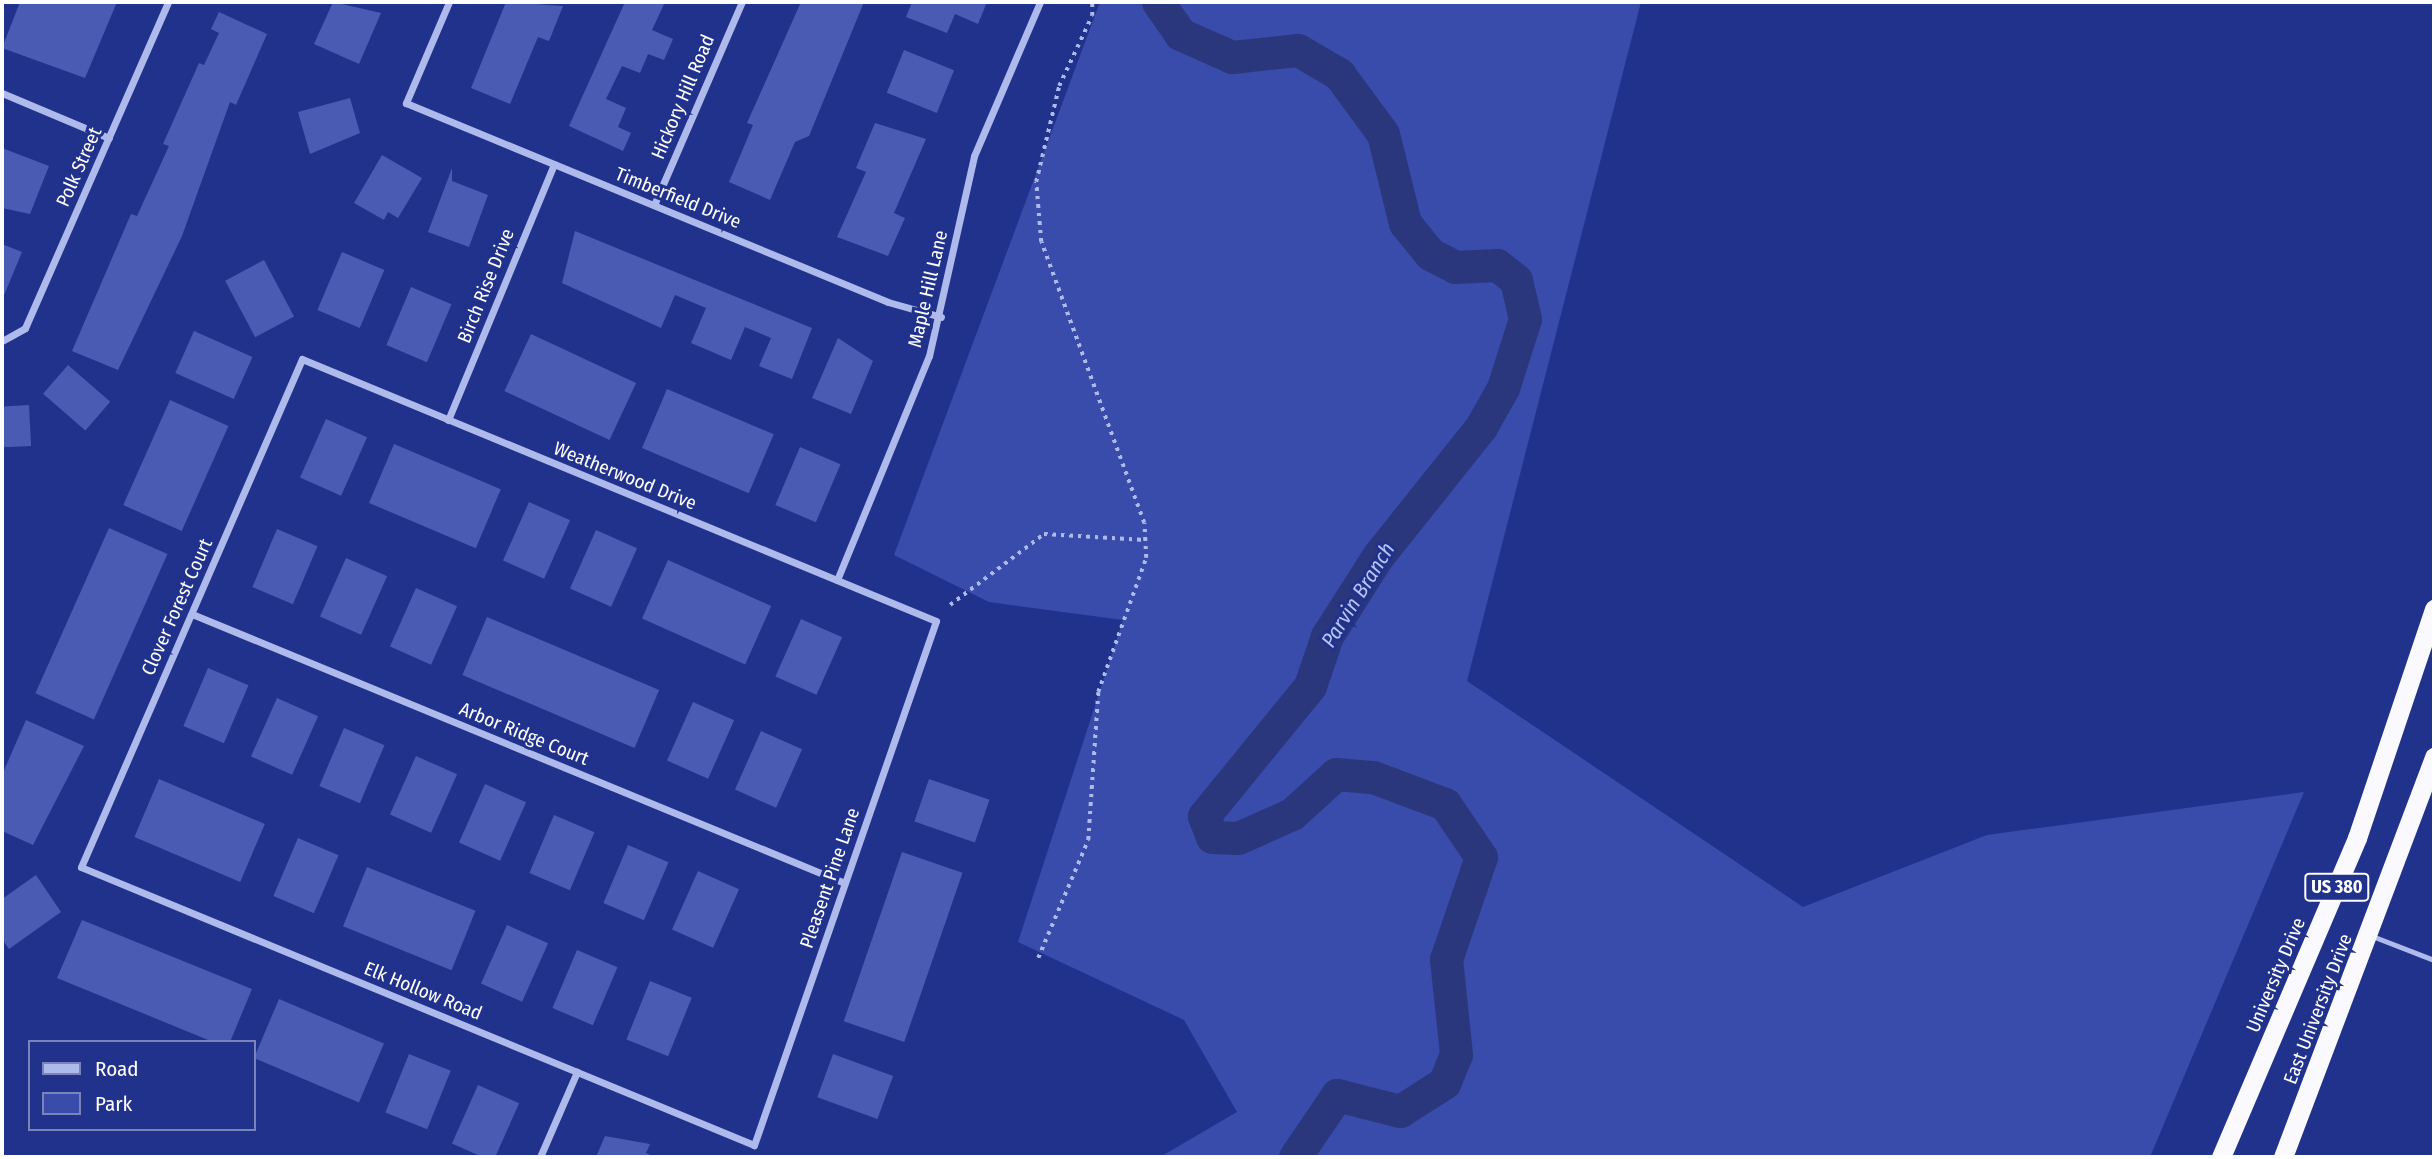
<!DOCTYPE html>
<style>
body{margin:0}
#map{position:relative;width:2436px;height:1159px;overflow:hidden;background:#21328d;font-family:"Fira Sans Condensed",sans-serif}
div>[style]{position:absolute}
[style*='--x']{left:calc(var(--x)*1px);top:calc(var(--y)*1px);width:calc(var(--w)*1px);rotate:calc(var(--a)*1deg)}
.green>*{inset:0;background:#394cac}
.river>*{height:33px;margin:-16.5px;padding:0 16.5px;transform-origin:16.5px;border-radius:16.5px;background:#2b377c}
.building>*{inset:0;background:#4a5bb4;transform-origin:0 0}
.path>*{height:3.5px;margin-top:-1.75px;transform-origin:0;background:repeating-linear-gradient(90deg,#afbaec 0 3.5px,transparent 0 8.5px)}
.service>*{height:5px;margin:-2.5px;padding:0 2.5px;transform-origin:2.5px;border-radius:2.5px;background:#afbaec}
.minor>*{height:7px;margin:-3.5px;padding:0 3.5px;transform-origin:3.5px;border-radius:3.5px;background:#afbaec}
.trunk>*{height:19px;margin:-9.5px;padding:0 9.5px;transform-origin:9.5px;border-radius:9.5px;background:#fafafe}
span{translate:-50% -50%;white-space:nowrap;text-align:center;line-height:1.15;-webkit-text-stroke:6px #21328d;paint-order:stroke}
.shield-label span{padding:2px 5px;background:#21328d;border:2px solid;border-radius:5px;-webkit-text-stroke-width:0}
.shield-label{font-size:18px;color:#fff;font-weight:700}
.street-label{font-size:19px;color:#fff}
.water-label{font-size:21px;color:#bbc5f3;font-style:italic}
.frame{position:absolute;inset:0;border:4px solid #fff;pointer-events:none}
.legend{position:absolute;left:28px;top:1040px;width:228px;height:91px;box-sizing:border-box;background:#21328d;border:2px solid #7a84bb;margin:0;padding:9px 12px;list-style:none;font-size:21px;color:#fff}
.legend li{display:flex;align-items:center;gap:14px;height:35px}
.legend b{width:35px;border:2px solid #7a84bb}
</style>
<div id="map">
<div class="green">
<div style="clip-path:polygon(1100px 2px,1641px 2px,1467px 681px,1803px 907px,1987px 835px,2304px 792px,2150px 1157px,1160px 1157px,1237px 1112px,1184px 1020px,1018px 942px,1123px 620px,989px 602px,894px 555px)"></div>
</div>
<div class="river">
<div style="--x:1158;--y:2;--w:39;--a:55"></div>
<div style="--x:1180;--y:34;--w:57;--a:23.9"></div>
<div style="--x:1232;--y:57;--w:66;--a:-6.1"></div>
<div style="--x:1298;--y:50;--w:48;--a:30.3"></div>
<div style="--x:1339;--y:74;--w:74;--a:53.7"></div>
<div style="--x:1383;--y:134;--w:92;--a:76.1"></div>
<div style="--x:1405;--y:223;--w:40;--a:51"></div>
<div style="--x:1430;--y:254;--w:28;--a:27"></div>
<div style="--x:1455;--y:267;--w:42;--a:-2.7"></div>
<div style="--x:1497;--y:265;--w:24;--a:38"></div>
<div style="--x:1516;--y:280;--w:40;--a:77"></div>
<div style="--x:1525;--y:319;--w:72;--a:107.7"></div>
<div style="--x:1503;--y:388;--w:45;--a:119.4"></div>
<div style="--x:1481;--y:427;--w:165;--a:128.6"></div>
<div style="--x:1378;--y:556;--w:95;--a:122.5"></div>
<div style="--x:1327;--y:636;--w:53;--a:108.8"></div>
<div style="--x:1310;--y:686;--w:168;--a:129.2"></div>
<div style="--x:1204;--y:816;--w:22;--a:69"></div>
<div style="--x:1212;--y:837;--w:26;--a:2"></div>
<div style="--x:1238;--y:838;--w:59;--a:-24"></div>
<div style="--x:1292;--y:814;--w:59;--a:-42.3"></div>
<div style="--x:1336;--y:774;--w:37;--a:5"></div>
<div style="--x:1373;--y:777;--w:77;--a:20.6"></div>
<div style="--x:1445;--y:804;--w:64;--a:55.8"></div>
<div style="--x:1481;--y:857;--w:108;--a:108.9"></div>
<div style="--x:1446;--y:959;--w:96;--a:84"></div>
<div style="--x:1456;--y:1054;--w:31;--a:112"></div>
<div style="--x:1444;--y:1083;--w:52;--a:147.5"></div>
<div style="--x:1400;--y:1111;--w:65;--a:-165.7"></div>
<div style="--x:1337;--y:1095;--w:75;--a:124.1"></div>
</div>
<div class="building">
<div style="clip-path:polygon(20px 2px,117px 2px,85px 78px,2px 48px)"></div>
<div style="clip-path:polygon(333px 2px,381px 13px,359px 64px,314px 44px)"></div>
<div style="clip-path:polygon(506px 2px,563px 6px,549px 41px,538px 37px,510px 104px,471px 88px)"></div>
<div style="clip-path:polygon(625px 2px,665px 2px,652px 30px,673px 39px,664px 60px,648px 54px,640px 73px,622px 66px,606px 99px,626px 108px,618px 127px,631px 133px,623px 151px,569px 126px)"></div>
<div style="clip-path:polygon(801px 2px,864px 2px,809px 136px,795px 142px,770px 200px,729px 182px,753px 125px,747px 123px)"></div>
<div style="clip-path:polygon(912px 2px,987px 2px,978px 24px,955px 14px,947px 33px,906px 17px)"></div>
<div style="clip-path:polygon(219px 12px,267px 34px,236px 105px,230px 102px,182px 236px,118px 370px,72px 351px,131px 214px,137px 216px,169px 146px,163px 144px,199px 63px,204px 65px,219px 33px,211px 29px)"></div>
<div style="left:904px;top:50px;width:54px;height:46px;rotate:22deg"></div>
<div style="clip-path:polygon(350px 98px,360px 133px,310px 154px,298px 112px)"></div>
<div style="clip-path:polygon(875px 123px,926px 139px,894px 213px,905px 218px,888px 256px,837px 237px,866px 172px,856px 168px)"></div>
<div style="clip-path:polygon(2px 148px,49px 166px,30px 214px,2px 208px)"></div>
<div style="clip-path:polygon(382px 155px,422px 178px,398px 218px,388px 212px,384px 220px,354px 203px)"></div>
<div style="clip-path:polygon(452px 168px,452px 181px,488px 195px,469px 247px,428px 232px)"></div>
<div style="clip-path:polygon(575px 231px,812px 328px,792px 379px,759px 366px,771px 338px,745px 327px,731px 360px,691px 343px,706px 308px,675px 295px,661px 328px,562px 283px)"></div>
<div style="clip-path:polygon(2px 244px,22px 252px,2px 300px)"></div>
<div style="left:342px;top:252px;width:46px;height:63px;rotate:23deg"></div>
<div style="left:264px;top:260px;width:64px;height:44px;rotate:62deg"></div>
<div style="left:411px;top:287px;width:44px;height:63px;rotate:23deg"></div>
<div style="left:194px;top:331px;width:64px;height:46px;rotate:24deg"></div>
<div style="left:531px;top:334px;width:116px;height:63px;rotate:25deg"></div>
<div style="clip-path:polygon(838px 338px,873px 361px,851px 414px,812px 398px)"></div>
<div style="left:68px;top:365px;width:56px;height:38px;rotate:41deg"></div>
<div style="left:667px;top:389px;width:116px;height:64px;rotate:23deg"></div>
<div style="left:170px;top:400px;width:64px;height:115px;rotate:24deg"></div>
<div style="left:29px;top:405px;width:41px;height:27px;rotate:87deg"></div>
<div style="left:326px;top:419px;width:45px;height:64px;rotate:24deg"></div>
<div style="left:394px;top:444px;width:116px;height:64px;rotate:23deg"></div>
<div style="left:800px;top:447px;width:44px;height:63px;rotate:23deg"></div>
<div style="left:529px;top:502px;width:45px;height:64px;rotate:24deg"></div>
<div style="left:109px;top:528px;width:64px;height:181px;rotate:24deg"></div>
<div style="left:277px;top:529px;width:44px;height:63px;rotate:23deg"></div>
<div style="left:596px;top:530px;width:45px;height:64px;rotate:24deg"></div>
<div style="left:346px;top:558px;width:45px;height:64px;rotate:24deg"></div>
<div style="left:668px;top:560px;width:113px;height:64px;rotate:24deg"></div>
<div style="left:416px;top:588px;width:45px;height:64px;rotate:24deg"></div>
<div style="left:487px;top:617px;width:187px;height:63px;rotate:23deg"></div>
<div style="left:801px;top:619px;width:45px;height:63px;rotate:24deg"></div>
<div style="left:208px;top:668px;width:44px;height:63px;rotate:23deg"></div>
<div style="left:277px;top:698px;width:45px;height:64px;rotate:24deg"></div>
<div style="left:693px;top:702px;width:45px;height:64px;rotate:24deg"></div>
<div style="clip-path:polygon(26px 720px,84px 746px,33px 845px,2px 831px,2px 775px)"></div>
<div style="left:344px;top:728px;width:44px;height:63px;rotate:23deg"></div>
<div style="left:761px;top:731px;width:45px;height:64px;rotate:24deg"></div>
<div style="left:416px;top:756px;width:45px;height:64px;rotate:24deg"></div>
<div style="left:159px;top:779px;width:115px;height:63px;rotate:23deg"></div>
<div style="left:929px;top:779px;width:64px;height:45px;rotate:19deg"></div>
<div style="left:485px;top:784px;width:45px;height:64px;rotate:24deg"></div>
<div style="left:554px;top:815px;width:44px;height:63px;rotate:23deg"></div>
<div style="left:298px;top:838px;width:44px;height:63px;rotate:23deg"></div>
<div style="left:628px;top:845px;width:44px;height:63px;rotate:23deg"></div>
<div style="left:902px;top:852px;width:64px;height:179px;rotate:19deg"></div>
<div style="left:367px;top:867px;width:117px;height:64px;rotate:22deg"></div>
<div style="left:698px;top:871px;width:45px;height:64px;rotate:24deg"></div>
<div style="clip-path:polygon(36px 875px,61px 912px,9px 949px,2px 939px,2px 899px)"></div>
<div style="clip-path:polygon(82px 920px,252px 989px,230px 1042px,213px 1042px,57px 978px)"></div>
<div style="left:507px;top:925px;width:45px;height:64px;rotate:24deg"></div>
<div style="left:577px;top:950px;width:44px;height:63px;rotate:23deg"></div>
<div style="left:650px;top:981px;width:45px;height:63px;rotate:22deg"></div>
<div style="left:279px;top:999px;width:114px;height:64px;rotate:23deg"></div>
<div style="left:409px;top:1054px;width:45px;height:63px;rotate:22deg"></div>
<div style="left:833px;top:1054px;width:64px;height:46px;rotate:20deg"></div>
<div style="left:478px;top:1085px;width:45px;height:64px;rotate:24deg"></div>
<div style="clip-path:polygon(605px 1136px,650px 1144px,646px 1153px,655px 1157px,596px 1157px)"></div>
</div>
<div class="path">
<div style="--x:950;--y:605;--w:118;--a:-37.1"></div>
<div style="--x:1044;--y:534;--w:101;--a:3.4"></div>
<div style="--x:1038;--y:958;--w:128;--a:-67"></div>
<div style="--x:1088;--y:840;--w:148;--a:-86.1"></div>
<div style="--x:1098;--y:692;--w:142;--a:-70.3"></div>
<div style="--x:1146;--y:558;--w:35;--a:-93"></div>
<div style="--x:1144;--y:523;--w:299;--a:-110.1"></div>
<div style="--x:1041;--y:242;--w:60;--a:-94.8"></div>
<div style="--x:1036;--y:182;--w:99;--a:-76.5"></div>
<div style="--x:1059;--y:86;--w:77;--a:-64.8"></div>
<div style="--x:1092;--y:16;--w:14;--a:-90"></div>
</div>
<div class="service">
<div style="--x:2372;--y:936;--w:66;--a:21.2"></div>
</div>
<div class="minor">
<div style="--x:449;--y:2;--w:110;--a:113.1"></div>
<div style="--x:406;--y:103;--w:521;--a:22.43"></div>
<div style="--x:888;--y:302;--w:55;--a:15.8"></div>
<div style="--x:2;--y:93;--w:116;--a:22.8"></div>
<div style="--x:654;--y:205;--w:221;--a:-66.6"></div>
<div style="--x:2;--y:341;--w:26;--a:-29"></div>
<div style="--x:25;--y:328;--w:356;--a:-66.3"></div>
<div style="--x:302;--y:359;--w:686;--a:22.45"></div>
<div style="--x:936;--y:621;--w:555;--a:109.15"></div>
<div style="--x:754;--y:1145;--w:728;--a:-157.56"></div>
<div style="--x:81;--y:867;--w:554;--a:-66.49"></div>
<div style="--x:448;--y:420;--w:277;--a:-67.5"></div>
<div style="--x:837;--y:580;--w:242;--a:-67.7"></div>
<div style="--x:929;--y:356;--w:205;--a:-77.3"></div>
<div style="--x:974;--y:156;--w:168;--a:-66.8"></div>
<div style="--x:192;--y:614;--w:706;--a:22.39"></div>
<div style="--x:540;--y:1157;--w:93;--a:-66.5"></div>
</div>
<div class="trunk">
<div style="--x:2221;--y:1157;--w:347;--a:-66.9"></div>
<div style="--x:2357;--y:838;--w:242;--a:-71.4"></div>
<div style="--x:2283;--y:1157;--w:428;--a:-69.3"></div>
</div>
<div class="shield-label">
<span style="left:2337px;top:887px">US 380</span>
</div>
<div class="street-label">
<span style="left:683px;top:97px;rotate:-67deg">Hickory Hill Road</span>
<span style="left:79px;top:167px;rotate:-66deg">Polk Street</span>
<span style="left:678px;top:198px;rotate:22deg">Timberfield Drive</span>
<span style="left:486px;top:286px;rotate:-68deg">Birch Rise Drive</span>
<span style="left:928px;top:289px;rotate:-77deg">Maple Hill Lane</span>
<span style="left:625px;top:476px;rotate:22deg">Weatherwood Drive</span>
<span style="left:177px;top:607px;rotate:-66deg">Clover Forest Court</span>
<span style="left:524px;top:734px;rotate:22deg">Arbor Ridge Court</span>
<span style="left:830px;top:878px;rotate:-71deg">Pleasent Pine Lane</span>
<span style="left:2276px;top:975px;rotate:-67deg">University Drive</span>
<span style="left:423px;top:991px;rotate:22deg">Elk Hollow Road</span>
<span style="left:2318px;top:1009px;rotate:-69deg">East University Drive</span>
</div>
<div class="water-label">
<span style="left:1358px;top:595px;rotate:-58deg">Parvin Branch</span>
</div>
<div class="frame"></div>
<ul class="legend">
<li><b style="height:9px;background:#afbaec"></b>Road</li>
<li><b style="height:19px;background:#394cac"></b>Park</li>
</ul>
</div>
